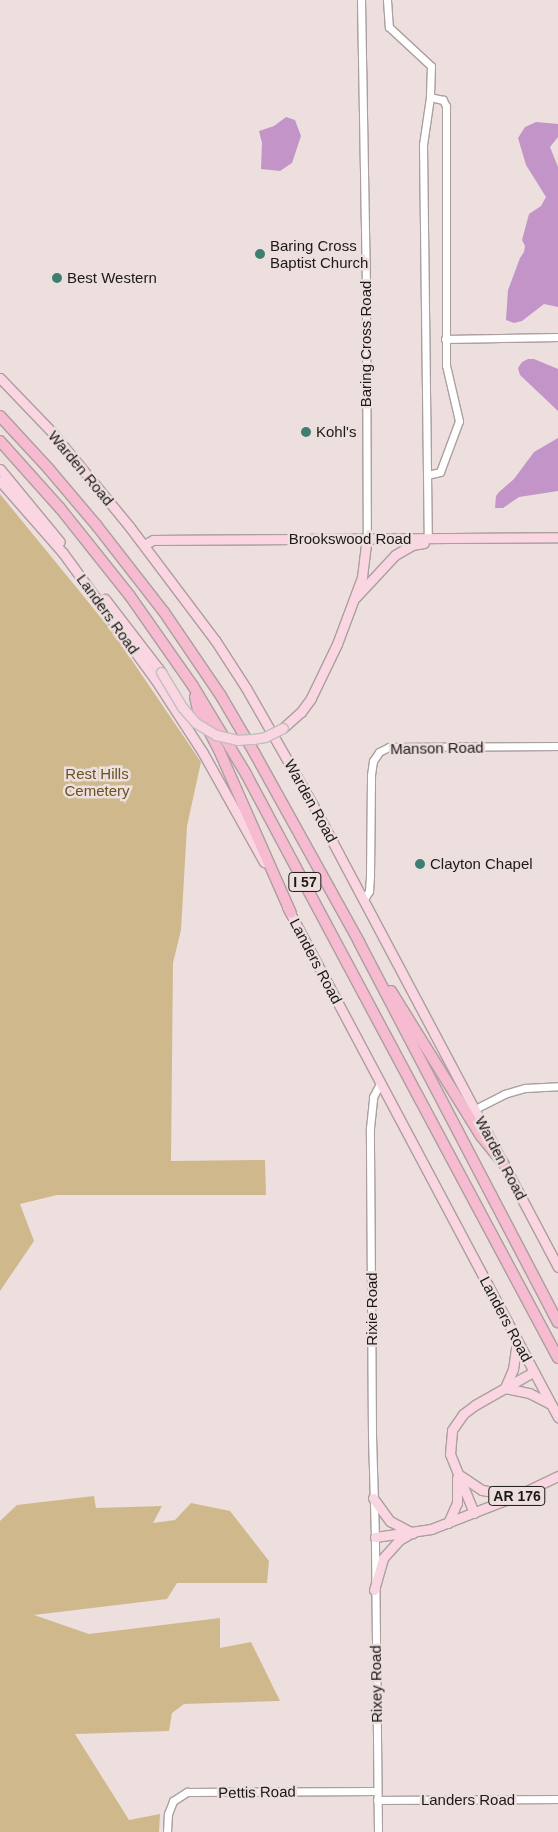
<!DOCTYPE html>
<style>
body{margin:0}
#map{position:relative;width:558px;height:1832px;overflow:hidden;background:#ecdfde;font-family:Arial,sans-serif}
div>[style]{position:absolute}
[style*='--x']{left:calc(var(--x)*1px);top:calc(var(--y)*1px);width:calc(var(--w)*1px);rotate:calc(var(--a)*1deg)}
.green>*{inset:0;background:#cfb98c}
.water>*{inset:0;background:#c394c8}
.roads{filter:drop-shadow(1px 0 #ab9f9e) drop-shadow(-1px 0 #ab9f9e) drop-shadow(0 1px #ab9f9e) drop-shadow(0 -1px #ab9f9e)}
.minor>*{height:7px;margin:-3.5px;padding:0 3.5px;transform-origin:3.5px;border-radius:3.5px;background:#fff}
.major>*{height:9px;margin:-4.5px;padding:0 4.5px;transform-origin:4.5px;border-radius:4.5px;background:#fad6e3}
.highway>*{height:10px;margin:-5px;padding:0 5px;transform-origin:5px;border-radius:5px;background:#f6bad1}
.bridges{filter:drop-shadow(1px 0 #c0bfbe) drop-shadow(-1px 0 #c0bfbe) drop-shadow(0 1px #c0bfbe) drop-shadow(0 -1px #c0bfbe)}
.major-bridge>*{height:9px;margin:-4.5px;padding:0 4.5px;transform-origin:4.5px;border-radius:4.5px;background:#fad6e3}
.dots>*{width:14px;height:14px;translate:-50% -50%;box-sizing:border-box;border:2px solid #ecdfde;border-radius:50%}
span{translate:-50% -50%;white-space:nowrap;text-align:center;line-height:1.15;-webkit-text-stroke:5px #ecdfde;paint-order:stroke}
.shield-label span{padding:1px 4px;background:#ecdfde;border:1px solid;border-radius:4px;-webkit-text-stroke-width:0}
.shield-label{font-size:14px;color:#1d1918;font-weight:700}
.poi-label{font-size:15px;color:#1d1918}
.left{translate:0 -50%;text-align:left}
.street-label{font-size:15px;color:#1d1918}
.park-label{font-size:15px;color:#685322}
</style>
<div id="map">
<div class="green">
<div style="clip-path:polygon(0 494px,112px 631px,201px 762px,187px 826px,181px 930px,173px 963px,171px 1161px,265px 1160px,266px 1195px,57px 1195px,20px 1204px,34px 1241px,0 1291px)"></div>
<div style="clip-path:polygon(94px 1496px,96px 1508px,162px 1506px,153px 1523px,175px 1520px,191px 1503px,230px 1511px,269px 1561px,267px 1583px,177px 1583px,167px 1599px,34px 1615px,89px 1634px,220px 1618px,220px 1648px,251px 1642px,280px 1701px,184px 1704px,172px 1713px,169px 1731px,75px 1734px,129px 1820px,160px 1814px,159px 1832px,0 1832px,0 1521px,17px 1505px)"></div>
</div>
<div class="water">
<div style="clip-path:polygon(286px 117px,295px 120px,301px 136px,292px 163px,280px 171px,261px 169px,262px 143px,259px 131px,274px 126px)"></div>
<div style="clip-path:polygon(536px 122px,558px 124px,558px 137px,550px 147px,558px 167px,558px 307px,544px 304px,522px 321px,514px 323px,506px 320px,508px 290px,520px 258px,524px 252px,525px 246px,522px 240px,529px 214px,541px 206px,546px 197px,526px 165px,518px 138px,525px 127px)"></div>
<div style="clip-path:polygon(528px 359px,534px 359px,558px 369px,558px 411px,520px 375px,518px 368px,522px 362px)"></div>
<div style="clip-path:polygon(558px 438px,558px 491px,519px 497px,503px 508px,495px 508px,496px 496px,499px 492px,514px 479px,534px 452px)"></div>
</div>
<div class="roads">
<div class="minor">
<div style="--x:361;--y:0;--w:294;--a:89"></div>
<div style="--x:366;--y:294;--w:245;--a:89.8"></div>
<div style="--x:387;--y:0;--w:27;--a:86"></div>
<div style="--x:389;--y:27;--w:57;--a:42.9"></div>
<div style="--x:431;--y:66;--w:31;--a:92"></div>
<div style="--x:430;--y:97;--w:49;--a:98.3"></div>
<div style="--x:423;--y:145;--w:394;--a:89.3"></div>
<div style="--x:445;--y:339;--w:113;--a:-1"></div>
<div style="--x:427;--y:475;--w:13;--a:-13"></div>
<div style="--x:440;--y:472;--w:54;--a:-69.6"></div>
<div style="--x:459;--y:421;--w:57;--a:-103.1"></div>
<div style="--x:446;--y:365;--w:259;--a:-90"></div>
<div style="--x:446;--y:106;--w:7;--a:-117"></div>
<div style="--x:443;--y:100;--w:13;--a:-167"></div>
<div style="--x:364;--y:899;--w:9;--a:-58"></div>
<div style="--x:369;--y:891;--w:16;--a:-86"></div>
<div style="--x:370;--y:875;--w:100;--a:-89.4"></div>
<div style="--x:371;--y:775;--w:14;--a:-82"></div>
<div style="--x:373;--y:761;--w:11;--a:-56"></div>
<div style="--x:379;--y:752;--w:11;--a:-27"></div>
<div style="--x:389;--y:747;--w:169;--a:-0.3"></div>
<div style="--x:475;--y:1109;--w:33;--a:-27"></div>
<div style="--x:504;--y:1094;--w:22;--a:-16"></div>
<div style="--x:525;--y:1088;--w:33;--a:-3"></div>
<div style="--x:377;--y:1800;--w:181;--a:-0.3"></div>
<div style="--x:167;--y:1832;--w:18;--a:-87"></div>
<div style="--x:168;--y:1814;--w:14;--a:-69"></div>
<div style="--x:173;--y:1801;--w:17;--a:-33"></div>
<div style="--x:187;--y:1792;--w:190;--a:-0.3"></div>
<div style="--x:378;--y:1832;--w:295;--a:-90.6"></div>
<div style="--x:375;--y:1537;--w:103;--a:-91.7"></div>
<div style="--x:372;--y:1434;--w:306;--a:-90.4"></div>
<div style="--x:370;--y:1128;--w:31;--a:-84"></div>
<div style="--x:373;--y:1097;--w:15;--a:-62"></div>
</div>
<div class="major">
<div style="--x:0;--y:378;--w:75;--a:46.1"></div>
<div style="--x:52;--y:432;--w:122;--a:50.7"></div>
<div style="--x:129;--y:526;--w:143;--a:53"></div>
<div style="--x:215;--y:640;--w:57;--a:57.1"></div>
<div style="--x:246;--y:688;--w:135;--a:60.2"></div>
<div style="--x:313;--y:805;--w:523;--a:62.06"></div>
<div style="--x:0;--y:469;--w:94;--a:50.6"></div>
<div style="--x:0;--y:481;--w:96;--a:48.8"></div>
<div style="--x:63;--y:553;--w:156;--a:53.9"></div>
<div style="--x:155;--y:679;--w:88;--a:57"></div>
<div style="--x:203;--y:753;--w:125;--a:60.8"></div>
<div style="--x:144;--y:545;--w:10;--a:-29"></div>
<div style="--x:153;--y:540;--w:405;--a:-0.4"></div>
<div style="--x:356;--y:597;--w:57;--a:-47.1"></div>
<div style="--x:395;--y:555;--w:20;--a:-30"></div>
<div style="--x:412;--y:545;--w:12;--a:-9"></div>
<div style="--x:105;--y:599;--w:92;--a:52.5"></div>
<div style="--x:283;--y:728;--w:24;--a:-42"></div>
<div style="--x:301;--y:712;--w:17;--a:-54"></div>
<div style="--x:311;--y:698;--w:60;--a:-64.3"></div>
<div style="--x:337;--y:644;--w:72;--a:-69.5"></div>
<div style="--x:362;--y:577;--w:38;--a:-83"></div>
<div style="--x:287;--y:907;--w:578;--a:62.02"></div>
<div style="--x:517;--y:1341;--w:28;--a:98"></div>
<div style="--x:513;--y:1369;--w:21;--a:113"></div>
<div style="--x:505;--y:1388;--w:25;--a:12"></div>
<div style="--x:529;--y:1393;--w:22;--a:27"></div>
<div style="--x:461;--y:1476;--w:25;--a:34"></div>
<div style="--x:482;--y:1490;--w:34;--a:10"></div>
<div style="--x:373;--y:1498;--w:29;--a:54"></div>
<div style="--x:390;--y:1521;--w:26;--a:28"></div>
<div style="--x:474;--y:1513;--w:64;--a:-112.1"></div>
<div style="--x:450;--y:1454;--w:24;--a:-85"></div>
<div style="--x:452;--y:1430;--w:19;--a:-55"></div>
<div style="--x:463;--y:1414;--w:15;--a:-37"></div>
<div style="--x:475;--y:1405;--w:67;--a:-29.6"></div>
<div style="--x:448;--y:1523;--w:22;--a:-66"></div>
<div style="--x:457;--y:1503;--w:25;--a:-90"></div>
<div style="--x:375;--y:1537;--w:57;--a:-8.1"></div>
<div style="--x:431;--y:1529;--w:91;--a:-21.2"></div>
<div style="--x:516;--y:1496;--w:47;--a:-25.5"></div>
<div style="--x:374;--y:1590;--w:33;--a:-74"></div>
<div style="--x:383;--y:1558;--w:24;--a:-48"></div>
<div style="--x:399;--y:1540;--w:10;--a:-29"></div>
</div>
<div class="highway">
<div style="--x:0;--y:416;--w:71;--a:47.3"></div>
<div style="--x:48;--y:468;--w:76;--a:49.8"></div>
<div style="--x:97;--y:526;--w:109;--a:52.1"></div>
<div style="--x:164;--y:612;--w:102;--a:55.8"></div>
<div style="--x:221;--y:696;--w:67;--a:59.6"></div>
<div style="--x:255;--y:754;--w:215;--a:61"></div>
<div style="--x:359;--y:942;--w:429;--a:62.4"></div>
<div style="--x:0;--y:441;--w:90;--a:48.2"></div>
<div style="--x:60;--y:508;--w:112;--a:51.5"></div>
<div style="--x:130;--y:596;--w:110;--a:55"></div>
<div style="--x:193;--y:686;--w:103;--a:58.9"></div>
<div style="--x:246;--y:774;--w:662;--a:61.89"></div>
<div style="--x:195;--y:697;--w:13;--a:77"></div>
<div style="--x:198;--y:710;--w:45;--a:62.3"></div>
<div style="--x:219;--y:750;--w:178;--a:66.2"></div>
<div style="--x:391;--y:991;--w:171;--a:58.2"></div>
<div style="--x:481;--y:1136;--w:36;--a:51"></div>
</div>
</div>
<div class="bridges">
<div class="major-bridge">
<div style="--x:161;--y:672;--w:41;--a:59"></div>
<div style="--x:182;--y:707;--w:21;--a:49"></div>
<div style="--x:196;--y:723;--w:23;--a:31"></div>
<div style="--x:216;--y:735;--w:22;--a:13"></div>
<div style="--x:237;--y:740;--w:16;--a:-4"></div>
<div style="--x:253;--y:739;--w:12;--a:-9"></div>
<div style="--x:265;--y:737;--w:20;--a:-27"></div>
</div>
</div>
<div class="dots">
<div style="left:260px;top:254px;background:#3c7f71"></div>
<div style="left:57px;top:278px;background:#3c7f71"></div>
<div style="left:306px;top:432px;background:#3c7f71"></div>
<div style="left:420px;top:864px;background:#3c7f71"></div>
</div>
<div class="shield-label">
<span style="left:305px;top:882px">I 57</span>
<span style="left:517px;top:1496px">AR 176</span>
</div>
<div class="poi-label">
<span class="left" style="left:270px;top:254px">Baring Cross<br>Baptist Church</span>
<span class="left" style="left:67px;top:278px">Best Western</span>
<span class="left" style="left:316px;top:432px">Kohl's</span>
<span class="left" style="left:430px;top:864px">Clayton Chapel</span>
</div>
<div class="street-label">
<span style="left:366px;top:344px;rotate:-90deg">Baring Cross Road</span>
<span style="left:81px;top:468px;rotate:50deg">Warden Road</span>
<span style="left:350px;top:539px">Brookswood Road</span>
<span style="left:108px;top:614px;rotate:54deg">Landers Road</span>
<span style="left:437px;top:748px;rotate:-1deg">Manson Road</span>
<span style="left:311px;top:801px;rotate:61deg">Warden Road</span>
<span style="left:316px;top:961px;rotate:62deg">Landers Road</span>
<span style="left:501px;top:1158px;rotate:62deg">Warden Road</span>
<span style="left:372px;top:1309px;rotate:-90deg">Rixie Road</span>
<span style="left:506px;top:1319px;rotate:62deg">Landers Road</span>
<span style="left:376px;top:1684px;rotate:-91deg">Rixey Road</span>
<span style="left:257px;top:1792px;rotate:-1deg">Pettis Road</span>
<span style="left:468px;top:1800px">Landers Road</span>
</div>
<div class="park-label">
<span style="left:97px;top:782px">Rest Hills<br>Cemetery</span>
</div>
</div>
